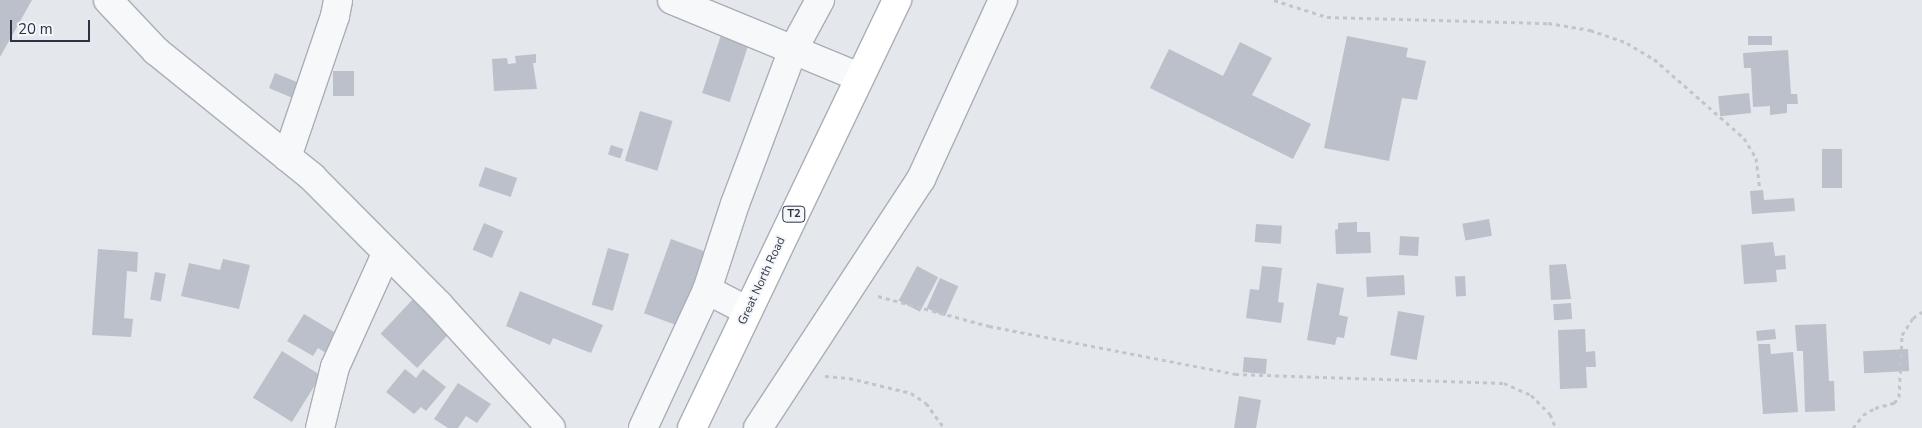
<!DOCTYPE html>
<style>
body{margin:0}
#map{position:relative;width:1922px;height:428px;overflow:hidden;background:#e4e7ec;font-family:"Nunito Sans",sans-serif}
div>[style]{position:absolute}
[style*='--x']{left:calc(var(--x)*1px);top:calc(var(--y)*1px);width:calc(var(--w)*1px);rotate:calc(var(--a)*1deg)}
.building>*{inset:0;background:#bbc0ca;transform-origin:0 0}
.path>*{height:3px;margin-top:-1.5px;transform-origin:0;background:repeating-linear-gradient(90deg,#c2c5cb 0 4px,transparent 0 8px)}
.roads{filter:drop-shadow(1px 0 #a9aeb7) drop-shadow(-1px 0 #a9aeb7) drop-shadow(0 1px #a9aeb7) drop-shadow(0 -1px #a9aeb7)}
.minor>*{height:28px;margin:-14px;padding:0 14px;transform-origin:14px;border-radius:14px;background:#f7f8fa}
.highway>*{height:28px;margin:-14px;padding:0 14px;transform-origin:14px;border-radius:14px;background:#fff}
span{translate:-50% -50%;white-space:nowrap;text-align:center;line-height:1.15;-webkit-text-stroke:4px #f4f6f9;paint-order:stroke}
.shield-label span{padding:1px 4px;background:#f4f6f9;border:1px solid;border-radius:4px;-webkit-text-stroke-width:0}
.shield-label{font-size:11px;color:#2b3445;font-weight:700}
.street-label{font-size:12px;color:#2b3445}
.scale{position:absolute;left:10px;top:20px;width:80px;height:22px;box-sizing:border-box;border:2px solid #2b3445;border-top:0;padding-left:6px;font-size:15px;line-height:18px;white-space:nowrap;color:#2b3445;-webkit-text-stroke:4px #f4f6f9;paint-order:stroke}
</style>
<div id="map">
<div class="building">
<div style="clip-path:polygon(0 0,32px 0,0 57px)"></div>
<div style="left:721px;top:35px;width:29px;height:61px;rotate:18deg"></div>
<div style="clip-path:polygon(1347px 36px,1408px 48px,1406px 57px,1426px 61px,1417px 100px,1402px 98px,1389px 161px,1324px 148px)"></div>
<div style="left:1748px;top:36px;width:24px;height:9px"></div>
<div style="clip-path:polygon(1240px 42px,1272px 58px,1252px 95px,1311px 124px,1293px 159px,1150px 88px,1169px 49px,1223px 76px)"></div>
<div style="clip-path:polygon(1788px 50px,1791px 94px,1797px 94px,1798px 104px,1787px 104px,1787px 113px,1770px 115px,1770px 106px,1753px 107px,1751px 68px,1744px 68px,1743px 53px)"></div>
<div style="clip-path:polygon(536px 54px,536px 63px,533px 63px,537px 89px,494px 91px,492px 59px,507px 58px,508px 64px,516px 63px,515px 56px)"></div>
<div style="left:333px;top:71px;width:21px;height:25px"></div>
<div style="clip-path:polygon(275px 73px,297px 82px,299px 78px,310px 83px,302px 102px,269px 88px)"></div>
<div style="left:1749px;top:93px;width:20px;height:31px;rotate:84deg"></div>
<div style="left:640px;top:111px;width:34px;height:52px;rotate:17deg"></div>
<div style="left:611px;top:145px;width:13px;height:10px;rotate:18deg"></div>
<div style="left:1822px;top:149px;width:20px;height:39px"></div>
<div style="left:485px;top:167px;width:34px;height:20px;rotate:19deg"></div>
<div style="clip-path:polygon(1763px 190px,1764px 200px,1794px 198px,1795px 211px,1752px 214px,1750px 191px)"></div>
<div style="left:1489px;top:219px;width:17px;height:27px;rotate:80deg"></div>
<div style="clip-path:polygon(1357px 222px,1357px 232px,1370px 232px,1371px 253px,1336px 254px,1335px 230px,1338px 229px,1338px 223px)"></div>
<div style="left:484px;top:223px;width:21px;height:29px;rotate:23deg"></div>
<div style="left:1256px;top:224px;width:26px;height:18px;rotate:4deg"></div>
<div style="left:1400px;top:236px;width:19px;height:19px;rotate:3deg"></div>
<div style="left:671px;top:239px;width:37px;height:79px;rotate:20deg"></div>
<div style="clip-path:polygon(1773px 242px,1775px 256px,1785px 255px,1786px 269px,1776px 270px,1777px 282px,1744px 284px,1741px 245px)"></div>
<div style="left:608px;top:248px;width:22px;height:59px;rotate:16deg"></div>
<div style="clip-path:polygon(98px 249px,138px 252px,137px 272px,127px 271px,124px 318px,133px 319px,131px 337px,92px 335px)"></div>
<div style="clip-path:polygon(223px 259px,250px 265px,239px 309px,181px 296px,189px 263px,220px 270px)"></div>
<div style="clip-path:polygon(1566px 264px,1571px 299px,1551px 300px,1549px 265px)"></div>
<div style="left:917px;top:266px;width:24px;height:39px;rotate:28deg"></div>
<div style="clip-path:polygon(1262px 266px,1282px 268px,1278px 302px,1284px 303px,1281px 323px,1246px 318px,1250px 289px,1259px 290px)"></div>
<div style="left:155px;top:272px;width:11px;height:28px;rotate:10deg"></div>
<div style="left:1404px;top:275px;width:20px;height:38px;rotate:87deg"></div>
<div style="left:1465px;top:276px;width:20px;height:10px;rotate:87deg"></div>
<div style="left:940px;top:278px;width:20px;height:33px;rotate:24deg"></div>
<div style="clip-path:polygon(1317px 283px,1344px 288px,1339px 315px,1348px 317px,1344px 338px,1337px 337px,1335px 345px,1307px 340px)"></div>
<div style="clip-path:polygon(520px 291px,603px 325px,591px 353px,553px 338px,550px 345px,506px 326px)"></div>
<div style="left:414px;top:298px;width:50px;height:49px;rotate:43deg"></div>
<div style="left:1571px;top:303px;width:16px;height:18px;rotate:86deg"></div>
<div style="left:1398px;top:311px;width:27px;height:45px;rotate:10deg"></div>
<div style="clip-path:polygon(304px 314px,341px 336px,329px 355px,318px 348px,313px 356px,287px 341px)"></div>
<div style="clip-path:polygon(1826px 324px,1829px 381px,1834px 381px,1835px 411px,1805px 412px,1803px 351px,1797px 351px,1795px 325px)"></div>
<div style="clip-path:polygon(1585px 329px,1586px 352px,1595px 351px,1596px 367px,1586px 367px,1587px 388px,1560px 389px,1558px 330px)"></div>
<div style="left:1775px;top:329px;width:10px;height:19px;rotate:84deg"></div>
<div style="clip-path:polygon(1758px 344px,1770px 344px,1771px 354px,1793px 352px,1798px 412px,1763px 414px)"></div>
<div style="left:1908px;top:349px;width:22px;height:45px;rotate:87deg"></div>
<div style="left:282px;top:351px;width:46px;height:55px;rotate:32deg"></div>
<div style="left:1244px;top:357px;width:23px;height:15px;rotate:5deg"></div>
<div style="clip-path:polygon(405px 369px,416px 378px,423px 369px,446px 387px,426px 411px,421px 407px,414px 414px,386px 392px)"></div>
<div style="clip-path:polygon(458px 383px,491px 404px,477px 423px,466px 416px,458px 428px,448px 428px,434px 419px)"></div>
<div style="clip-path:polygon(1239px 396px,1261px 400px,1256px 428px,1234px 428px)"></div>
</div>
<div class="path">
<div style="--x:1274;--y:0;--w:56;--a:17.8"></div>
<div style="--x:1327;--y:17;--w:221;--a:1.6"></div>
<div style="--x:1548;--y:23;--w:43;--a:9.5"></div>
<div style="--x:1590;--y:30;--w:39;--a:19"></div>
<div style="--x:1627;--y:43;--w:31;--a:31"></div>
<div style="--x:1654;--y:59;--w:120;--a:41.3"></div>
<div style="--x:1744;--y:138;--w:23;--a:59"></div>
<div style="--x:1756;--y:158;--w:31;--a:83"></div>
<div style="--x:878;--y:296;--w:115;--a:15.1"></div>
<div style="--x:989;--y:326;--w:251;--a:11"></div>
<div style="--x:1235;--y:374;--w:269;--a:1.9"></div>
<div style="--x:1504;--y:383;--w:30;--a:24"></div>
<div style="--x:1531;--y:395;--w:27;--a:45"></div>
<div style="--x:1550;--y:414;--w:15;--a:67"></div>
<div style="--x:825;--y:376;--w:24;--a:5"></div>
<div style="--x:849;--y:378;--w:64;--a:13.6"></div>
<div style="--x:911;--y:393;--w:18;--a:34"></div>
<div style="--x:926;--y:403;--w:31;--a:54"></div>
<div style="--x:1853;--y:428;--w:16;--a:-52"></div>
<div style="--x:1863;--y:415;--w:14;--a:-30"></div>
<div style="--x:1875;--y:408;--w:20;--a:-15"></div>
<div style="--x:1894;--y:403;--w:8;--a:-50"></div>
<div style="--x:1899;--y:397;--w:62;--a:-87.2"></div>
<div style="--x:1902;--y:335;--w:20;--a:-57"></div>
<div style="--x:1913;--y:318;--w:11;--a:-34"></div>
</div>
<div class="roads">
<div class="minor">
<div style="--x:108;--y:0;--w:70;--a:46.7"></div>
<div style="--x:156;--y:51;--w:201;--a:38.9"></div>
<div style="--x:312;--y:177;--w:180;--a:45.2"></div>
<div style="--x:439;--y:305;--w:166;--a:47.7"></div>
<div style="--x:672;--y:0;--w:202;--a:22.4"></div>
<div style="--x:287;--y:157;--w:149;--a:-71.2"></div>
<div style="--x:335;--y:16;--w:16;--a:-79"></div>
<div style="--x:707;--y:290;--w:46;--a:27.1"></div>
<div style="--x:320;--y:428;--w:63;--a:-76.2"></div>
<div style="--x:335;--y:367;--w:126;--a:-65.7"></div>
<div style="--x:643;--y:428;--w:152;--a:-65.1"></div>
<div style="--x:707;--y:290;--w:90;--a:-72"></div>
<div style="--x:735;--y:204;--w:165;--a:-69.4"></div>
<div style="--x:793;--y:50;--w:57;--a:-61.6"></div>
<div style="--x:758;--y:428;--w:298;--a:-56.8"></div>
<div style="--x:921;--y:179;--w:197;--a:-65.4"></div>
</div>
<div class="highway">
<div style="--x:692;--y:428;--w:475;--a:-64.4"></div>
</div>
</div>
<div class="shield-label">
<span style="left:794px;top:214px">T2</span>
</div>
<div class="street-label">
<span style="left:762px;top:281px;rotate:-65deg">Great North Road</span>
</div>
<div class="scale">20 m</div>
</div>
